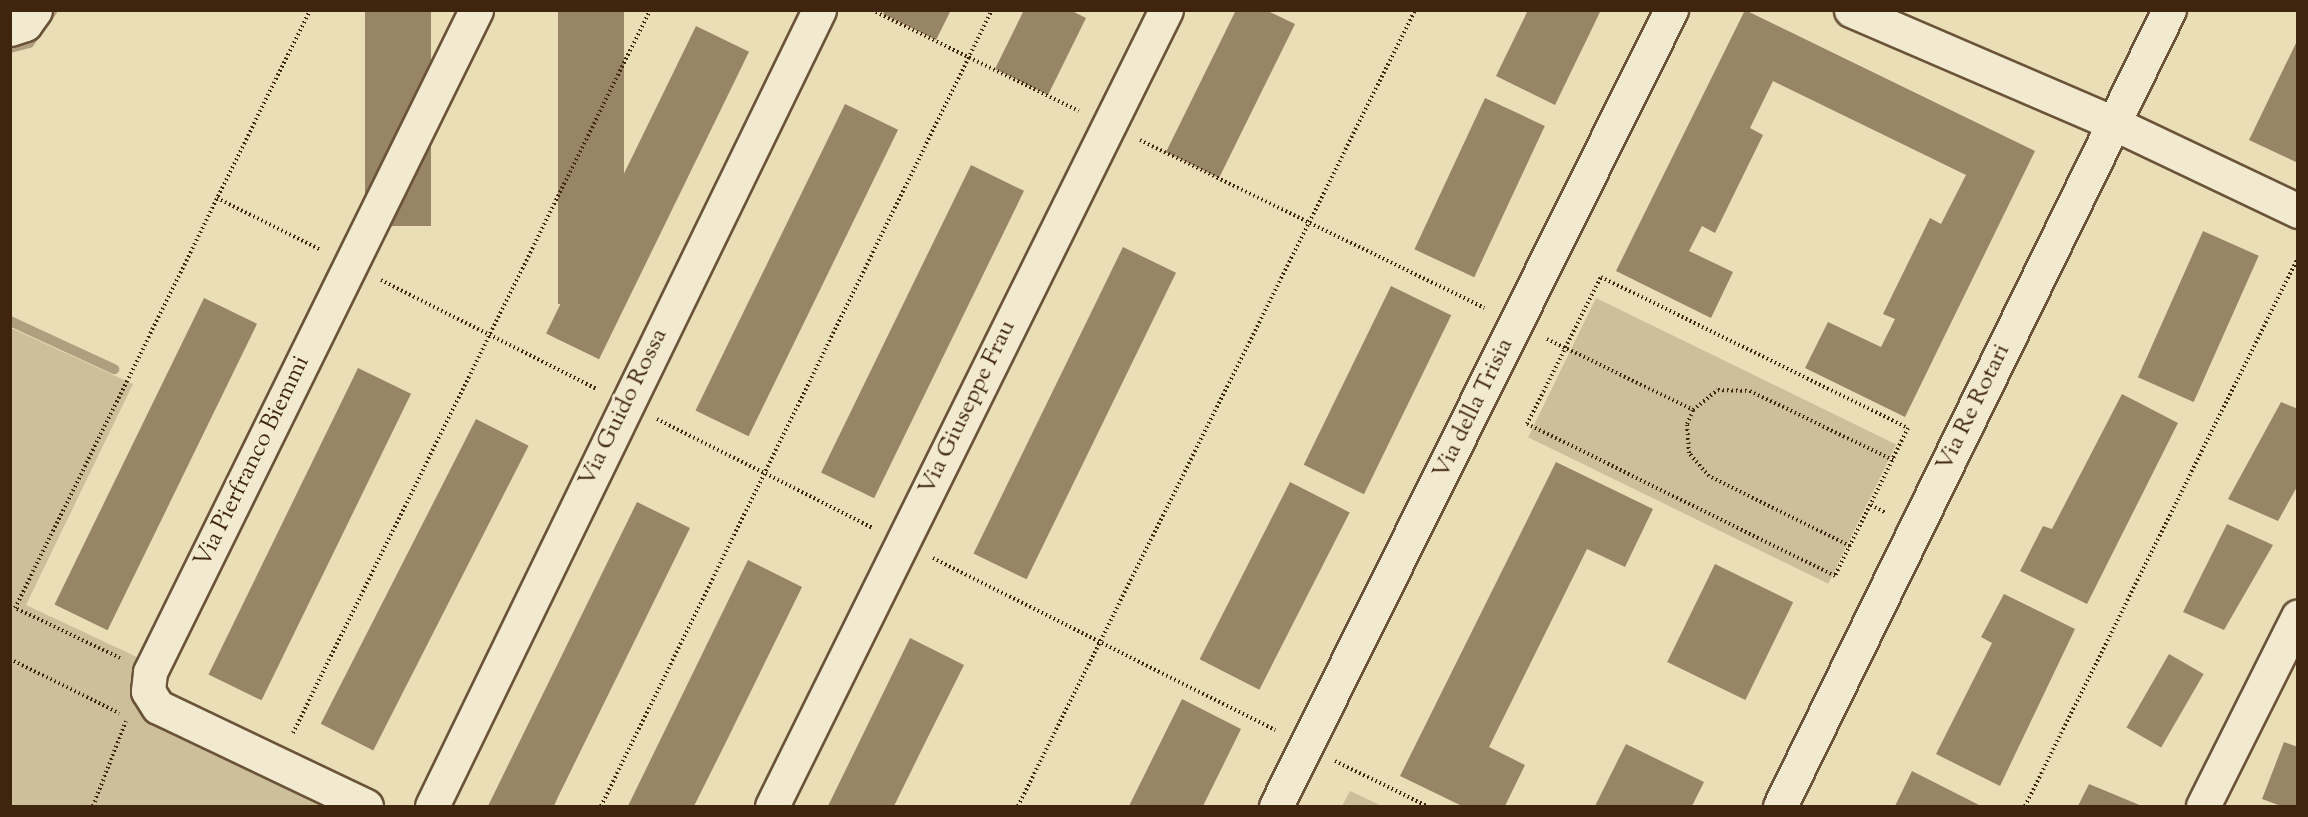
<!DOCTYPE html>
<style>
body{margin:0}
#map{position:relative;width:2308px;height:817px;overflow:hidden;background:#eadeb7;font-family:"Sorts Mill Goudy",serif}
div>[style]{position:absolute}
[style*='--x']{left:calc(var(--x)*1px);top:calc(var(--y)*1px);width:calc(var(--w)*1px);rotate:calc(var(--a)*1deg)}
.green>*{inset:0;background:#cdbf9a;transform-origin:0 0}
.stream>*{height:10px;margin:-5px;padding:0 5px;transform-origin:5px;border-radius:5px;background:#b09f7e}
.building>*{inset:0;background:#988566;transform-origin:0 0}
.path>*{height:4px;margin-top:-2px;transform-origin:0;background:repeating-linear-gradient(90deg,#40250e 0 1.5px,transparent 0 4.5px)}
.roads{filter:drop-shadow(2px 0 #6a5338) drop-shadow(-2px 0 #6a5338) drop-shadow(0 2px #6a5338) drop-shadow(0 -2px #6a5338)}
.minor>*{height:33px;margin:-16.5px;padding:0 16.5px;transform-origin:16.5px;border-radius:16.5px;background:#f1ead0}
span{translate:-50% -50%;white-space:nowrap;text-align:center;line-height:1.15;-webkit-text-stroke:6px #f1ead0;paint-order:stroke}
.street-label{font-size:24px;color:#40250e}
.frame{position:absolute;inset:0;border:12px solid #40250e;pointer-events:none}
</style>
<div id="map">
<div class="green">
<div style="left:1596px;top:298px;width:334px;height:155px;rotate:26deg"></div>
<div style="clip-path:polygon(11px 328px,133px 384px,26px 605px,139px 658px,156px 724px,320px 806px,11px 806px)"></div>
<div style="clip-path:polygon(1350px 791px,1382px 806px,1342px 806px)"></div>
</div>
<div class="stream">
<div style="--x:10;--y:48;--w:20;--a:-15"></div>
<div style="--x:29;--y:43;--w:41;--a:-54"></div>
<div style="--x:10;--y:321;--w:115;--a:24.8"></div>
</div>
<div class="building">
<div style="left:365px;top:10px;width:66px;height:216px"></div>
<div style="left:558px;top:10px;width:66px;height:294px"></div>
<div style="clip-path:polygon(885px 10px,951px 10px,936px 40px,883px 14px)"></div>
<div style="clip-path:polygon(1024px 10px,1070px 10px,1086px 18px,1048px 95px,995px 69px)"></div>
<div style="clip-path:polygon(1236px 10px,1266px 10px,1295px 24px,1219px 178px,1166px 152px)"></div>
<div style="clip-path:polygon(1528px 10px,1601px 10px,1555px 105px,1496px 76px)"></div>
<div style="clip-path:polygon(1745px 10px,2035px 151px,1905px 417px,1805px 368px,1828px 322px,1881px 347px,1895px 319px,1883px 314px,1930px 218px,1941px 224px,1966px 175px,1773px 81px,1750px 128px,1763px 135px,1715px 233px,1702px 226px,1689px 251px,1733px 272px,1711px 318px,1616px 271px)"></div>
<div style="left:696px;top:26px;width:59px;height:342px;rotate:26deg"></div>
<div style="clip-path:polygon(2298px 39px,2298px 163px,2249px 140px)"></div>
<div style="left:1485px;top:98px;width:66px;height:167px;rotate:25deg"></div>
<div style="left:845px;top:104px;width:59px;height:341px;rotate:26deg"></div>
<div style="left:971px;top:165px;width:59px;height:342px;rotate:26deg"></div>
<div style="left:2203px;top:231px;width:61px;height:160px;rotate:24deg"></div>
<div style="left:1123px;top:247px;width:59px;height:341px;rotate:26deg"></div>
<div style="left:1391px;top:286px;width:67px;height:199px;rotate:26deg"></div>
<div style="left:204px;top:298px;width:59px;height:341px;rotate:26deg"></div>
<div style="left:358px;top:368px;width:59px;height:341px;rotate:26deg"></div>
<div style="clip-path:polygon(2122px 394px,2178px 423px,2087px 604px,2020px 571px,2043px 526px,2052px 529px)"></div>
<div style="clip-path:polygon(2281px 402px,2298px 409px,2298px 485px,2278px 521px,2228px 499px)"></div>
<div style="left:476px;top:419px;width:59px;height:342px;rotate:27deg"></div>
<div style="clip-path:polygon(1556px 462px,1653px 509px,1625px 567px,1587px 549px,1489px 747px,1525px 765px,1505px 806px,1462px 806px,1400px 776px)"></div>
<div style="left:1290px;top:482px;width:67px;height:199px;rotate:27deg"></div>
<div style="clip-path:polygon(637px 502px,690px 528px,558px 797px,554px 806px,488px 806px)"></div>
<div style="clip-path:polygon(2227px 524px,2273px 545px,2224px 630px,2183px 612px)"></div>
<div style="clip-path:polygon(748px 560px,802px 587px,727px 740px,694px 806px,628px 806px)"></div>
<div style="left:1715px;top:564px;width:87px;height:109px;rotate:26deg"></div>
<div style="clip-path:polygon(2004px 594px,2075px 629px,2000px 786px,1936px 754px,1992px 643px,1981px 637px)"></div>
<div style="clip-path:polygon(910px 638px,964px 665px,926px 741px,894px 806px,828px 806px)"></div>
<div style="left:2169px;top:654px;width:40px;height:85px;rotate:30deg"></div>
<div style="clip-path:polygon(1182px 699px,1241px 729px,1203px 806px,1129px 806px)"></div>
<div style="clip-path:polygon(2284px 742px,2298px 747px,2298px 806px,2281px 806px,2262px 799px)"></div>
<div style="clip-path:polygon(1626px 744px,1704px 782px,1692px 806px,1595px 806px)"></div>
<div style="clip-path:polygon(1912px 771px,1981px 806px,1895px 806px)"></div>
<div style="clip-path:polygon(2089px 784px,2142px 806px,2078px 806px)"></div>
</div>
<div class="path">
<div style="--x:872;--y:10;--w:230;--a:26"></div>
<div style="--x:1140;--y:140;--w:383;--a:26"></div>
<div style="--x:217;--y:198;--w:116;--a:26.6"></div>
<div style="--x:1601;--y:277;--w:342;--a:26.2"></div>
<div style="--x:1908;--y:428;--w:165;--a:116.3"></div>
<div style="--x:1835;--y:576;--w:343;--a:-153.7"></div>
<div style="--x:1527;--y:424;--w:165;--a:-63.3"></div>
<div style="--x:381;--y:280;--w:242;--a:26.8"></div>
<div style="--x:1547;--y:339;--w:162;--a:25.9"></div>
<div style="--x:657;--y:419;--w:242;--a:26.8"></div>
<div style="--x:1871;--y:505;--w:17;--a:28"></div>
<div style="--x:1850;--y:546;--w:157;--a:-153.6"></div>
<div style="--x:1709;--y:476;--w:30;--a:-131"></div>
<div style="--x:1689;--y:453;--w:29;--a:-94"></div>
<div style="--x:1687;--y:424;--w:15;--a:-67"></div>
<div style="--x:1693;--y:410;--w:32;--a:-39"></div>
<div style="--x:1718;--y:390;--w:32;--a:2"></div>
<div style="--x:1750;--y:391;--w:159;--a:25.8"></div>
<div style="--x:933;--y:558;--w:383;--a:26.7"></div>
<div style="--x:120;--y:658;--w:116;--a:-154.5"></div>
<div style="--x:15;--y:608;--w:667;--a:-63.74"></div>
<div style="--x:10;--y:659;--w:122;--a:26.4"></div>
<div style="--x:293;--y:733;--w:806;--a:-63.72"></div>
<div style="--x:1335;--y:761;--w:102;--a:26.1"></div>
<div style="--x:93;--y:806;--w:91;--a:-68.8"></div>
<div style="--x:601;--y:806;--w:887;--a:-63.84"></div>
<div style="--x:1018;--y:806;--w:890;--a:-63.49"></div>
<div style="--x:2025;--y:806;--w:612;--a:-63.52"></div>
</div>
<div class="roads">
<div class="minor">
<div style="--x:1851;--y:10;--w:285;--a:23.3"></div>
<div style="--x:2113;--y:123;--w:205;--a:25.4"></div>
<div style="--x:10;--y:29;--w:16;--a:-18"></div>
<div style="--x:25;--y:24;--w:17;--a:-54"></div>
<div style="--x:366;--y:806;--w:230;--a:-154.5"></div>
<div style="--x:158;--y:707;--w:19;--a:-122"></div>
<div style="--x:148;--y:691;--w:19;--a:-84"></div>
<div style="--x:150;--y:672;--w:738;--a:-63.78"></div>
<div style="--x:432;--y:806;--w:885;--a:-64.07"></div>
<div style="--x:772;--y:806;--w:888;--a:-63.67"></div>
<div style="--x:1276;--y:806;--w:889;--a:-63.61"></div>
<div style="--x:1780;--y:806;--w:886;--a:-63.96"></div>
<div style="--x:2203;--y:806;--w:212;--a:-63.4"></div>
</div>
</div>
<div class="street-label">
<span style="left:624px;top:408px;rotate:-64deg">Via Guido Rossa</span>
<span style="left:968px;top:408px;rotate:-64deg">Via Giuseppe Frau</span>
<span style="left:1974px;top:408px;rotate:-64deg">Via Re Rotari</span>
<span style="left:1474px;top:409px;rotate:-64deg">Via della Trisia</span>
<span style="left:253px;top:462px;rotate:-64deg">Via Pierfranco Biemmi</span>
</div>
<div class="frame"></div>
</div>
